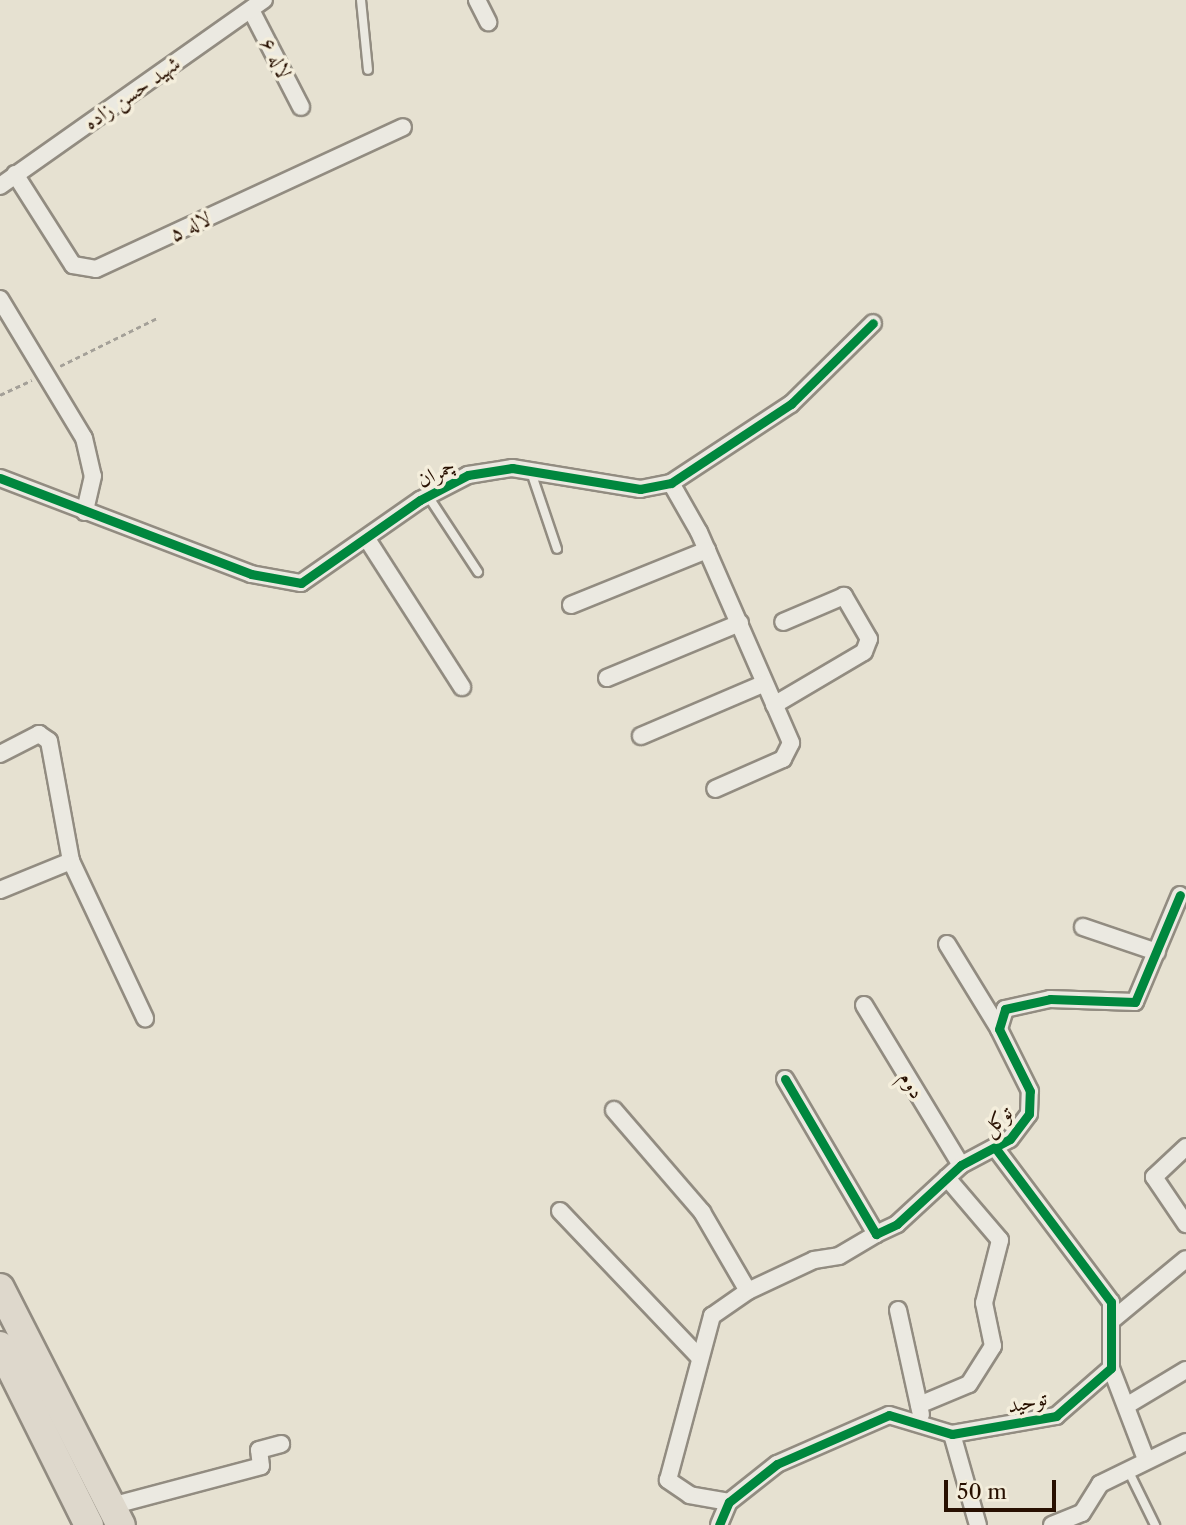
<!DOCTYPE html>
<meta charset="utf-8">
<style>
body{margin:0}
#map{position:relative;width:1186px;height:1525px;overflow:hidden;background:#e6e1d1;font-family:"Libre Caslon Text",Amiri,serif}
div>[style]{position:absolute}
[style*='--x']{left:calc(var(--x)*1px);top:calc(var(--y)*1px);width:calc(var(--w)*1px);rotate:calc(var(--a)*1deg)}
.path>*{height:2.5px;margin-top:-1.25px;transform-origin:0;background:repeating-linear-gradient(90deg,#a4a098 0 5px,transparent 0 8.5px)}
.roads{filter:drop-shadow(2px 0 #928c81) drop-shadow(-2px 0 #928c81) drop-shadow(0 2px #928c81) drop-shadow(0 -2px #928c81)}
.lane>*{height:8px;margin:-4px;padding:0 4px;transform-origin:4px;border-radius:4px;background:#ebe9e1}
.street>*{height:16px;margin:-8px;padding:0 8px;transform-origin:8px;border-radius:8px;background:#ebe9e1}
.highway>*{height:28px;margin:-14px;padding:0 14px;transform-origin:14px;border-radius:14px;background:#ded8cc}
.cycleway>*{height:9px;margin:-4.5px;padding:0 4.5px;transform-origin:4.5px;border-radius:4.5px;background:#00873e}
span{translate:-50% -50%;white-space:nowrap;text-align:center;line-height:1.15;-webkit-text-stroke:7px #f4eedc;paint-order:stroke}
.street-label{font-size:21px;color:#281001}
.scale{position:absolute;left:944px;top:1480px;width:112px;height:32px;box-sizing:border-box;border:4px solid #281001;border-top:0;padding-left:9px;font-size:21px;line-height:24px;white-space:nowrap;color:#281001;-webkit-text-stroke:5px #f4eedc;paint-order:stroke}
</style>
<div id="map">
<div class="path">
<div style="--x:60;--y:366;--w:110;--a:-26.3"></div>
<div style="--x:0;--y:395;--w:35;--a:-25"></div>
</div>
<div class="roads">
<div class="lane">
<div style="--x:361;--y:0;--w:70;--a:84.3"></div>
<div style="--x:531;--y:472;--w:81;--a:71.3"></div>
<div style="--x:428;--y:496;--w:91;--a:56.7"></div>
<div style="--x:1127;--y:1468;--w:64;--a:63.8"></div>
</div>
<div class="street">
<div style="--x:477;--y:0;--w:25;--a:63"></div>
<div style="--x:251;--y:10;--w:109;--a:62.7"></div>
<div style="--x:15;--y:174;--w:108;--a:57.5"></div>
<div style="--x:73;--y:265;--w:23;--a:10"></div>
<div style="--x:96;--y:269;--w:338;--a:-24.8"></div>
<div style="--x:0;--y:186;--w:323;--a:-35.2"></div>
<div style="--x:0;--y:299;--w:162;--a:58.9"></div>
<div style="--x:84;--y:438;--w:39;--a:77"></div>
<div style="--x:93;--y:476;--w:37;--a:103"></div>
<div style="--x:0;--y:478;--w:269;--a:20.9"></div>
<div style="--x:251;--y:574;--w:51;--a:10.2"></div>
<div style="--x:301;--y:583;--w:145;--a:-34.9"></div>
<div style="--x:420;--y:500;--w:54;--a:-27.5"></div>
<div style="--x:468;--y:475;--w:45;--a:-9"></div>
<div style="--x:512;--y:468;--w:130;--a:9.3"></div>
<div style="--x:640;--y:489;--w:32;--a:-11"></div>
<div style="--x:671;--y:483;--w:144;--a:-33.4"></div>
<div style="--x:791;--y:404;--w:115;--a:-44.6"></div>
<div style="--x:671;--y:483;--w:56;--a:60.3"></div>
<div style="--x:699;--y:532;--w:230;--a:66.4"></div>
<div style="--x:791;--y:743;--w:18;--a:117"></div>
<div style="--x:783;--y:759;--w:74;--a:156.2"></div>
<div style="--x:367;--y:539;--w:176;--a:57.3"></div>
<div style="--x:571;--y:605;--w:147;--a:-22"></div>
<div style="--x:607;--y:678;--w:144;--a:-22.5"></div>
<div style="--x:774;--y:705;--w:104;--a:-30.5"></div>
<div style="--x:864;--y:652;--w:14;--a:-69"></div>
<div style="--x:869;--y:639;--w:50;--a:-120.2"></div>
<div style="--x:844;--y:596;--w:66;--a:156.9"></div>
<div style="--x:641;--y:736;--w:133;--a:-23.1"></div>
<div style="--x:0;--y:754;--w:44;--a:-27.1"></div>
<div style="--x:39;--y:734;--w:12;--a:35"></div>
<div style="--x:49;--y:741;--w:122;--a:79.6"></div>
<div style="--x:71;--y:861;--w:174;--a:64.8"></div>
<div style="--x:0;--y:890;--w:77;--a:-22.2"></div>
<div style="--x:1083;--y:927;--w:78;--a:18.7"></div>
<div style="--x:947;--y:944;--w:100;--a:58.5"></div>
<div style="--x:864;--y:1005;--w:187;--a:58.8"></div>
<div style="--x:785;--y:1079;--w:180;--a:59.6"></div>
<div style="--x:876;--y:1234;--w:23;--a:-25"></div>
<div style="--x:897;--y:1224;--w:87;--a:-42.7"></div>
<div style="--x:961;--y:1165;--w:55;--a:-28"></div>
<div style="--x:1010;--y:1139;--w:31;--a:-53"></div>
<div style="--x:1029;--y:1114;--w:23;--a:-88"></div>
<div style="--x:1030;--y:1091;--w:69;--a:-116.6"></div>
<div style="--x:999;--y:1029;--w:21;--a:-73"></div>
<div style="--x:1005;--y:1009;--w:46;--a:-12.5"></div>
<div style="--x:1050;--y:999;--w:85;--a:2"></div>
<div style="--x:1135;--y:1002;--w:116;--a:-67.2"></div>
<div style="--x:614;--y:1110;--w:135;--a:49.2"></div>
<div style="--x:702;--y:1212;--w:91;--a:59.8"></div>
<div style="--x:1186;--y:1147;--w:44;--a:136.8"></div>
<div style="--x:1154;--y:1177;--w:57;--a:55.8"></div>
<div style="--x:560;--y:1211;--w:202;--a:46.4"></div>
<div style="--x:898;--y:1310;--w:107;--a:77.6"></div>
<div style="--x:1111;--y:1321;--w:97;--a:-39.6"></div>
<div style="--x:1111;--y:1368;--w:97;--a:69"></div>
<div style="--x:919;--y:1405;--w:54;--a:-22.8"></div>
<div style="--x:969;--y:1384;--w:45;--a:-57.7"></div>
<div style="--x:993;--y:1346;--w:44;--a:-101.8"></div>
<div style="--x:984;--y:1303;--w:65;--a:-75.7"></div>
<div style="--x:1000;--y:1240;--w:82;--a:-130.5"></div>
<div style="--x:1126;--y:1406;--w:70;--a:-31"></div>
<div style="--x:952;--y:1434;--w:95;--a:74.1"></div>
<div style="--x:729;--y:1502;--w:40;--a:-170"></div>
<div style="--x:690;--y:1495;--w:27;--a:-146"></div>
<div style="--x:668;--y:1480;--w:170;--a:-75"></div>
<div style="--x:712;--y:1316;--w:44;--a:-34.8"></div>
<div style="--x:748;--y:1291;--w:73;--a:-25.2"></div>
<div style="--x:814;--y:1260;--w:25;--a:-9"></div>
<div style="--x:839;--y:1256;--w:43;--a:-30.7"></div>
<div style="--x:111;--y:1506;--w:155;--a:-14.9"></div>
<div style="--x:261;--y:1466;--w:16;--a:-97"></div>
<div style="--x:259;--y:1450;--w:23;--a:-15"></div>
<div style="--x:719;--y:1525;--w:25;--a:-67"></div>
<div style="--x:729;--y:1502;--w:61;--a:-38.4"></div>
<div style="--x:777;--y:1464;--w:122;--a:-23.6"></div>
<div style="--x:889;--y:1415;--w:66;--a:16.8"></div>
<div style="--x:952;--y:1434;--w:106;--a:-9.8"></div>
<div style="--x:1056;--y:1416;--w:73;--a:-41.1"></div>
<div style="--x:1111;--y:1368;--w:66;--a:-90"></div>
<div style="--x:1111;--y:1302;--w:191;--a:-126.9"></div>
<div style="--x:1052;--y:1525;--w:32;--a:-22"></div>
<div style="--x:1082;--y:1513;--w:34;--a:-58"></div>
<div style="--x:1100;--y:1484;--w:96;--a:-26"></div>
</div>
<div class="highway">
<div style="--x:0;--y:1288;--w:266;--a:63"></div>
<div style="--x:0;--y:1346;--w:200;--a:63.6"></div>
</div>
</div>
<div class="cycleway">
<div style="--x:0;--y:478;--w:269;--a:20.9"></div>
<div style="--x:251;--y:574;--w:51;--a:10.2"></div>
<div style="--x:301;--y:583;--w:145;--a:-34.9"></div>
<div style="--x:420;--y:500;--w:54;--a:-27.5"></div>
<div style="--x:468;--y:475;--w:45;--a:-9"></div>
<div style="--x:512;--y:468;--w:130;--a:9.3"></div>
<div style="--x:640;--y:489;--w:32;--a:-11"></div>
<div style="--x:671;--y:483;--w:144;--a:-33.4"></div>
<div style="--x:791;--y:404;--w:115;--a:-44.6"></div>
<div style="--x:785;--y:1079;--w:180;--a:59.6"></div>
<div style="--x:876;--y:1234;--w:23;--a:-25"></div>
<div style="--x:897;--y:1224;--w:87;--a:-42.7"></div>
<div style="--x:961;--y:1165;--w:55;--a:-28"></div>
<div style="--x:1010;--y:1139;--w:31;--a:-53"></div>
<div style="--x:1029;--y:1114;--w:23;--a:-88"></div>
<div style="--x:1030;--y:1091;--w:69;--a:-116.6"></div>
<div style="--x:999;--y:1029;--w:21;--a:-73"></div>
<div style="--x:1005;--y:1009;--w:46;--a:-12.5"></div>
<div style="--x:1050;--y:999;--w:85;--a:2"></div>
<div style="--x:1135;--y:1002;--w:116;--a:-67.2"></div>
<div style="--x:719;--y:1525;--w:25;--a:-67"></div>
<div style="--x:729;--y:1502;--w:61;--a:-38.4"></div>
<div style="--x:777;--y:1464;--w:122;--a:-23.6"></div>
<div style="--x:889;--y:1415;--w:66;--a:16.8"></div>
<div style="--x:952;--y:1434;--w:106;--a:-9.8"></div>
<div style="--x:1056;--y:1416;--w:73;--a:-41.1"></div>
<div style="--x:1111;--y:1368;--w:66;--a:-90"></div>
<div style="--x:1111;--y:1302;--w:191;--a:-126.9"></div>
</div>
<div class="street-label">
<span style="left:276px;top:58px;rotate:63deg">لاله ۶</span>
<span style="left:132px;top:93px;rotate:-35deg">شهید حسن زاده</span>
<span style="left:190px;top:226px;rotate:-25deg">لاله ۵</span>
<span style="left:436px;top:473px;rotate:-27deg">چمران</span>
<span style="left:912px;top:1085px;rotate:59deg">دوم</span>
<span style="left:997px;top:1121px;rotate:-44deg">توکل</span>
<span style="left:1027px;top:1402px;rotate:-13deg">توحید</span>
</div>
<div class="scale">50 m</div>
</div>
